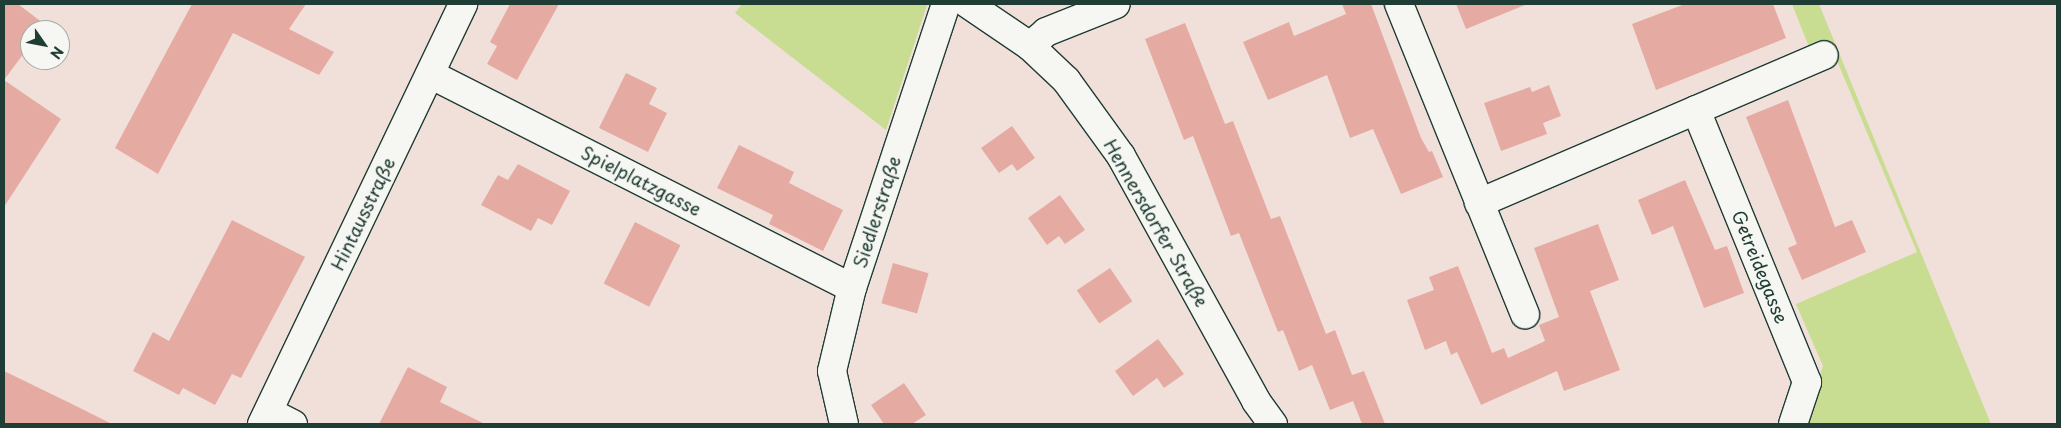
<!DOCTYPE html>
<meta charset="utf-8">
<style>
body{margin:0}
#map{position:relative;width:2061px;height:428px;overflow:hidden;background:#f1e0da;font-family:"Playpen Sans",sans-serif}
div>[style]{position:absolute}
[style*='--x']{left:calc(var(--x)*1px);top:calc(var(--y)*1px);width:calc(var(--w)*1px);rotate:calc(var(--a)*1deg)}
.green>*{inset:0;background:#c8dd92}
.building>*{inset:0;background:#e5aba3;transform-origin:0 0}
.roads{filter:drop-shadow(1px 0 #1f3d34) drop-shadow(-1px 0 #1f3d34) drop-shadow(0 1px #1f3d34) drop-shadow(0 -1px #1f3d34)}
.street>*{height:28px;margin:-14px;padding:0 14px;transform-origin:14px;border-radius:14px;background:#f6f6f2}
.secondary>*{height:28px;margin:-14px;padding:0 14px;transform-origin:14px;border-radius:14px;background:#f6f6f2}
span{translate:-50% -50%;white-space:nowrap;text-align:center;line-height:1.15;-webkit-text-stroke:4.5px #f6f6f2;paint-order:stroke}
.street-label{font-size:18px;color:#1f3d34}
.frame{position:absolute;inset:0;border:5px solid #1f3d34;pointer-events:none}
.north{position:absolute;left:20px;top:20px;width:50px;height:50px;box-sizing:border-box;background:#f6f6f2;border:1px solid #a0aca6;border-radius:50%;rotate:123deg;font-size:14px;font-weight:700;line-height:20px;text-align:center;color:#1f3d34}
.north::after{content:'';display:block;margin:auto;width:18px;height:22px;background:#1f3d34;clip-path:polygon(50% 0,100% 100%,50% 72%,0 100%)}
</style>
<div id="map">
<div class="green">
<div style="clip-path:polygon(742px 4px,927px 5px,886px 130px,735px 13px)"></div>
<div style="clip-path:polygon(1792px 4px,1819px 4px,1991px 424px,1804px 424px,1823px 366px,1796px 304px,1917px 252px,1830px 44px,1811px 52px)"></div>
</div>
<div class="building">
<div style="clip-path:polygon(4px 4px,18px 4px,52px 30px,30px 30px,30px 45px,4px 80px)"></div>
<div style="clip-path:polygon(192px 4px,306px 4px,289px 29px,334px 52px,319px 75px,233px 33px,158px 174px,115px 148px)"></div>
<div style="clip-path:polygon(510px 4px,559px 4px,517px 80px,487px 64px,497px 46px,490px 42px)"></div>
<div style="clip-path:polygon(1342px 4px,1371px 4px,1421px 138px,1429px 152px,1432px 151px,1443px 177px,1401px 194px,1373px 129px,1350px 138px,1327px 75px,1268px 100px,1243px 42px,1289px 22px,1294px 36px,1346px 14px)"></div>
<div style="clip-path:polygon(1456px 4px,1525px 4px,1525px 5px,1466px 29px)"></div>
<div style="clip-path:polygon(1685px 4px,1773px 4px,1786px 38px,1656px 90px,1632px 24px)"></div>
<div style="clip-path:polygon(1185px 23px,1225px 124px,1233px 121px,1271px 219px,1280px 216px,1326px 334px,1335px 330px,1352px 375px,1364px 371px,1385px 424px,1362px 424px,1353px 401px,1330px 410px,1312px 365px,1299px 371px,1283px 330px,1278px 332px,1239px 233px,1231px 236px,1193px 136px,1184px 140px,1145px 39px)"></div>
<div style="clip-path:polygon(626px 73px,657px 88px,649px 104px,667px 113px,648px 152px,599px 128px)"></div>
<div style="clip-path:polygon(4px 80px,61px 119px,4px 207px)"></div>
<div style="clip-path:polygon(1549px 85px,1561px 116px,1543px 123px,1547px 134px,1501px 151px,1484px 103px,1530px 87px,1532px 92px)"></div>
<div style="clip-path:polygon(1788px 100px,1835px 227px,1852px 220px,1866px 252px,1802px 280px,1788px 248px,1797px 244px,1746px 117px)"></div>
<div style="clip-path:polygon(1012px 126px,1035px 158px,1017px 171px,1012px 164px,999px 173px,981px 148px)"></div>
<div style="clip-path:polygon(739px 145px,794px 172px,789px 183px,843px 210px,823px 251px,769px 224px,773px 215px,717px 188px)"></div>
<div style="clip-path:polygon(518px 164px,570px 191px,552px 225px,538px 218px,531px 231px,481px 205px,498px 175px,508px 180px)"></div>
<div style="clip-path:polygon(1685px 180px,1715px 250px,1727px 246px,1744px 293px,1704px 308px,1673px 226px,1652px 235px,1638px 200px)"></div>
<div style="clip-path:polygon(1060px 195px,1085px 230px,1065px 244px,1059px 236px,1047px 245px,1028px 218px)"></div>
<div style="clip-path:polygon(232px 220px,305px 257px,241px 378px,232px 374px,215px 405px,183px 388px,179px 395px,133px 371px,153px 332px,169px 341px)"></div>
<div style="left:635px;top:222px;width:51px;height:69px;rotate:27deg"></div>
<div style="clip-path:polygon(1598px 224px,1619px 280px,1590px 291px,1620px 370px,1564px 391px,1557px 371px,1481px 405px,1457px 352px,1451px 355px,1446px 341px,1425px 350px,1407px 300px,1434px 290px,1429px 277px,1458px 266px,1492px 353px,1504px 348px,1508px 358px,1545px 341px,1539px 325px,1559px 317px,1534px 248px)"></div>
<div style="left:893px;top:263px;width:37px;height:42px;rotate:16deg"></div>
<div style="left:1110px;top:268px;width:40px;height:40px;rotate:56deg"></div>
<div style="clip-path:polygon(1158px 339px,1184px 374px,1164px 388px,1157px 378px,1133px 396px,1115px 371px)"></div>
<div style="clip-path:polygon(408px 367px,447px 387px,440px 402px,485px 424px,379px 424px)"></div>
<div style="clip-path:polygon(4px 371px,72px 404px,112px 424px,4px 424px)"></div>
<div style="clip-path:polygon(904px 383px,926px 415px,912px 424px,884px 424px,871px 405px)"></div>
</div>
<div class="roads">
<div class="street">
<div style="--x:1399;--y:4;--w:335;--a:67.9"></div>
<div style="--x:1030;--y:46;--w:21;--a:-41"></div>
<div style="--x:1046;--y:32;--w:75;--a:-21.8"></div>
<div style="--x:430;--y:74;--w:473;--a:26.9"></div>
<div style="--x:1696;--y:110;--w:294;--a:67.8"></div>
<div style="--x:1807;--y:382;--w:44;--a:108.4"></div>
<div style="--x:1479;--y:203;--w:375;--a:-23.2"></div>
<div style="--x:269;--y:412;--w:27;--a:27"></div>
<div style="--x:262;--y:424;--w:466;--a:-64.4"></div>
<div style="--x:844;--y:424;--w:54;--a:-102.8"></div>
<div style="--x:832;--y:371;--w:85;--a:-76.5"></div>
<div style="--x:852;--y:288;--w:299;--a:-71.7"></div>
</div>
<div class="secondary">
<div style="--x:968;--y:4;--w:75;--a:34.1"></div>
<div style="--x:1030;--y:46;--w:50;--a:43.4"></div>
<div style="--x:1066;--y:80;--w:94;--a:54.1"></div>
<div style="--x:1121;--y:156;--w:280;--a:61.1"></div>
<div style="--x:1256;--y:401;--w:29;--a:54"></div>
</div>
</div>
<div class="street-label">
<span style="left:641px;top:181px;rotate:27deg">Spielplatzgasse</span>
<span style="left:877px;top:212px;rotate:-72deg">Siedlerstraße</span>
<span style="left:363px;top:214px;rotate:-64deg">Hintausstraße</span>
<span style="left:1156px;top:223px;rotate:60deg">Hennersdorfer Straße</span>
<span style="left:1760px;top:267px;rotate:68deg">Getreidegasse</span>
</div>
<div class="frame"></div>
<div class="north">N</div>
</div>
